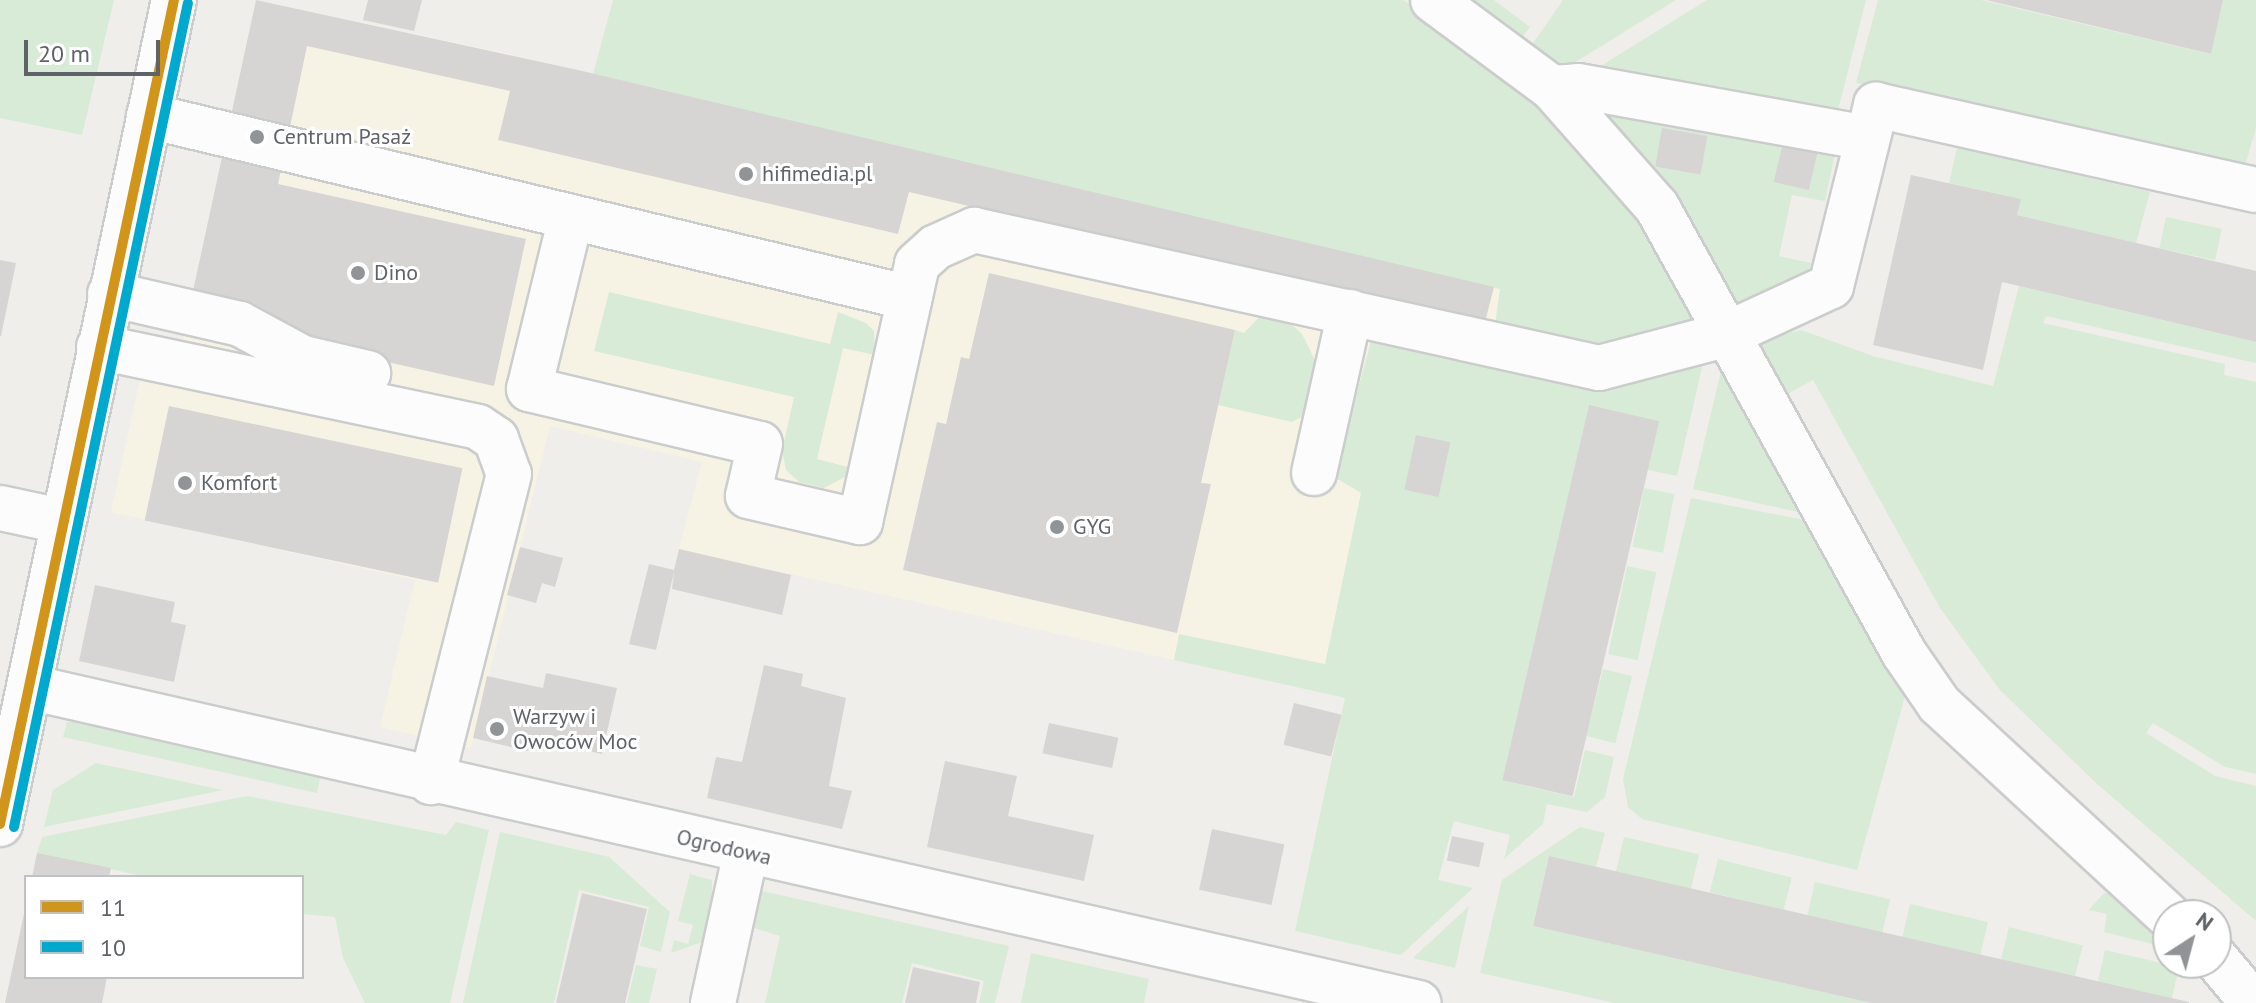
<!DOCTYPE html>
<meta charset="utf-8">
<style>
body{margin:0}
#map{position:relative;width:2256px;height:1003px;overflow:hidden;background:#efeeea;font-family:"PT Sans",sans-serif}
div>[style]{position:absolute}
[style*='--x']{left:calc(var(--x)*1px);top:calc(var(--y)*1px);width:calc(var(--w)*1px);rotate:calc(var(--a)*1deg)}
.commercial>*{inset:0;background:#f7f3e4}
.green>*{inset:0;background:#d8ebd6;transform-origin:0 0}
.building>*{inset:0;background:#d6d5d3;transform-origin:0 0}
.roads{filter:drop-shadow(2px 0 #cbcccc) drop-shadow(-2px 0 #cbcccc) drop-shadow(0 2px #cbcccc) drop-shadow(0 -2px #cbcccc)}
.minor>*{height:44px;margin:-22px;padding:0 22px;transform-origin:22px;border-radius:22px;background:#fdfcfc}
.bus-1>*{height:10px;margin:-5px;padding:0 5px;transform-origin:5px;border-radius:5px;background:#d1951a}
.bus-2>*{height:10px;margin:-5px;padding:0 5px;transform-origin:5px;border-radius:5px;background:#00a9ce}
.dots>*{width:22px;height:22px;translate:-50% -50%;box-sizing:border-box;border:4px solid #fff;border-radius:50%}
span{translate:-50% -50%;white-space:nowrap;text-align:center;line-height:1.15;-webkit-text-stroke:6px #fff;paint-order:stroke}
.poi-label{font-size:22px;color:#5f6368}
.left{translate:0 -50%;text-align:left}
.street-label{font-size:22px;color:#5f6368}
.legend{position:absolute;left:24px;top:875px;width:280px;height:104px;box-sizing:border-box;background:#fff;border:2px solid #bfc1c3;margin:0;padding:10px 14px;list-style:none;font-size:24px;color:#5f6368}
.legend li{display:flex;align-items:center;gap:16px;height:40px}
.legend b{width:40px;border:2px solid #bfc1c3}
.north{position:absolute;left:2152px;top:899px;width:80px;height:80px;box-sizing:border-box;background:#fff;border:2px solid #bfc1c3;border-radius:50%;rotate:36deg;font-size:22px;font-weight:700;line-height:32px;text-align:center;color:#5f6368}
.north::after{content:'';display:block;margin:auto;width:28px;height:36px;background:#919496;clip-path:polygon(50% 0,100% 100%,50% 72%,0 100%)}
.scale{position:absolute;left:24px;top:40px;width:136px;height:36px;box-sizing:border-box;border:4px solid #5f6368;border-top:0;padding-left:10px;font-size:24px;line-height:28px;white-space:nowrap;color:#5f6368;-webkit-text-stroke:6px #fff;paint-order:stroke}
</style>
<div id="map">
<div class="commercial">
<div style="clip-path:polygon(256px 0,518px 56px,1500px 289px,1478px 445px,1345px 698px,679px 549px,702px 462px,550px 426px,471px 748px,380px 727px,415px 580px,111px 512px,150px 334px,183px 341px)"></div>
</div>
<div class="green">
<div style="clip-path:polygon(0 0,114px 0,82px 135px,0 118px)"></div>
<div style="clip-path:polygon(613px 0,1403px 0,1504px 68px,1628px 196px,1702px 329px,1603px 354px,1495px 325px,1500px 289px,593px 74px)"></div>
<div style="clip-path:polygon(1463px 0,1494px 0,1530px 27px,1519px 41px)"></div>
<div style="clip-path:polygon(1563px 0,1676px 0,1564px 69px,1543px 59px,1531px 46px)"></div>
<div style="clip-path:polygon(1707px 0,1866px 0,1836px 118px,1583px 77px)"></div>
<div style="clip-path:polygon(1878px 0,1981px 0,2210px 54px,2223px 0,2256px 0,2256px 128px,2243px 173px,1856px 83px)"></div>
<div style="clip-path:polygon(1583px 95px,1838px 140px,1825px 201px,1792px 195px,1779px 256px,1811px 263px,1808px 273px,1740px 311px)"></div>
<div style="clip-path:polygon(1957px 148px,2150px 192px,2136px 243px,2017px 215px,2020px 199px,1949px 183px)"></div>
<div style="left:2166px;top:217px;width:57px;height:32px;rotate:12deg"></div>
<div style="clip-path:polygon(2019px 286px,2256px 342px,2256px 363px,2046px 316px,2043px 323px,2225px 364px,2224px 375px,2256px 382px,2256px 774px,2225px 767px,2153px 723px,2146px 733px,2215px 776px,2256px 786px,2256px 921px,2096px 783px,2000px 690px,1940px 608px,1813px 380px,1782px 397px,1758px 355px,1765px 339px,1801px 330px,1873px 356px,1993px 386px)"></div>
<div style="clip-path:polygon(609px 292px,830px 344px,838px 312px,866px 323px,874px 331px,875px 355px,843px 348px,817px 459px,848px 467px,845px 477px,824px 488px,799px 482px,786px 470px,782px 451px,794px 397px,594px 351px)"></div>
<div style="clip-path:polygon(1261px 315px,1285px 318px,1302px 334px,1314px 358px,1319px 384px,1312px 411px,1292px 422px,1218px 405px,1235px 330px,1244px 333px)"></div>
<div style="clip-path:polygon(1374px 330px,1704px 359px,1677px 476px,1648px 470px,1589px 406px,1505px 781px,1574px 797px,1585px 750px,1614px 757px,1605px 797px,1587px 812px,1547px 804px,1543px 824px,1504px 859px,1510px 835px,1454px 821px,1438px 880px,1473px 888px,1401px 955px,1295px 931px,1345px 698px,1174px 660px,1179px 634px,1325px 664px,1361px 493px,1334px 477px)"></div>
<div style="clip-path:polygon(1722px 367px,1807px 514px,1693px 489px)"></div>
<div style="left:1644px;top:488px;width:31px;height:60px;rotate:11deg"></div>
<div style="clip-path:polygon(1691px 498px,1810px 521px,1908px 685px,1857px 870px,1642px 819px,1628px 807px,1623px 779px)"></div>
<div style="left:1627px;top:566px;width:30px;height:90px;rotate:12deg"></div>
<div style="left:1603px;top:669px;width:30px;height:69px;rotate:14deg"></div>
<div style="clip-path:polygon(79px 721px,321px 774px,317px 793px,63px 737px,67px 722px)"></div>
<div style="clip-path:polygon(96px 763px,223px 790px,44px 827px,53px 790px)"></div>
<div style="clip-path:polygon(247px 796px,446px 835px,456px 822px,489px 830px,450px 1003px,365px 1003px,343px 958px,335px 917px,302px 914px,302px 877px,147px 877px,37px 853px,42px 837px)"></div>
<div style="clip-path:polygon(1580px 827px,1605px 833px,1596px 867px,1549px 856px,1533px 926px,1871px 1003px,1615px 1003px,1480px 973px,1502px 880px)"></div>
<div style="clip-path:polygon(500px 832px,609px 857px,670px 912px,661px 952px,640px 946px,649px 907px,579px 890px,554px 1003px,463px 1003px)"></div>
<div style="left:1624px;top:837px;width:77px;height:36px;rotate:13deg"></div>
<div style="left:1718px;top:859px;width:76px;height:34px;rotate:14deg"></div>
<div style="clip-path:polygon(690px 874px,712px 880px,712px 924px,702px 942px,671px 953px,674px 940px,688px 944px,693px 925px,678px 921px)"></div>
<div style="left:1815px;top:882px;width:77px;height:34px;rotate:13deg"></div>
<div style="clip-path:polygon(758px 890px,1009px 946px,995px 1003px,979px 1003px,984px 981px,912px 963px,902px 1003px,765px 1003px,780px 936px,751px 927px)"></div>
<div style="clip-path:polygon(2114px 891px,2168px 936px,2168px 948px,2104px 932px,2107px 914px,2089px 910px,2103px 894px)"></div>
<div style="left:1910px;top:904px;width:80px;height:34px;rotate:13deg"></div>
<div style="clip-path:polygon(1469px 906px,1455px 968px,1413px 958px)"></div>
<div style="left:2009px;top:927px;width:76px;height:34px;rotate:14deg"></div>
<div style="left:2105px;top:950px;width:76px;height:32px;rotate:13deg"></div>
<div style="clip-path:polygon(1031px 953px,1149px 979px,1144px 1003px,1021px 1003px)"></div>
<div style="clip-path:polygon(636px 965px,657px 969px,649px 1003px,627px 1003px)"></div>
</div>
<div class="building">
<div style="clip-path:polygon(256px 0,578px 70px,1494px 287px,1484px 326px,909px 192px,898px 234px,498px 140px,510px 91px,307px 46px,278px 184px,526px 239px,494px 386px,307px 344px,193px 291px)"></div>
<div style="clip-path:polygon(368px 0,422px 0,414px 31px,363px 20px)"></div>
<div style="clip-path:polygon(1986px 0,2223px 0,2211px 54px)"></div>
<div style="left:1662px;top:128px;width:46px;height:39px;rotate:10deg"></div>
<div style="left:1783px;top:142px;width:36px;height:41px;rotate:13deg"></div>
<div style="clip-path:polygon(1911px 175px,2021px 199px,2017px 215px,2256px 271px,2256px 342px,2002px 282px,1983px 370px,1873px 345px)"></div>
<div style="clip-path:polygon(0 260px,16px 263px,1px 336px,0 336px)"></div>
<div style="clip-path:polygon(989px 273px,1235px 330px,1201px 483px,1211px 484px,1177px 633px,903px 570px,937px 422px,946px 424px,961px 357px,969px 359px)"></div>
<div style="left:1589px;top:405px;width:72px;height:385px;rotate:13deg"></div>
<div style="left:169px;top:406px;width:300px;height:117px;rotate:12deg"></div>
<div style="left:1416px;top:435px;width:35px;height:56px;rotate:12deg"></div>
<div style="clip-path:polygon(520px 547px,563px 558px,555px 587px,542px 583px,536px 603px,507px 595px)"></div>
<div style="clip-path:polygon(679px 549px,791px 575px,782px 615px,672px 589px,674px 572px,656px 650px,629px 644px,649px 564px,674px 570px)"></div>
<div style="clip-path:polygon(95px 585px,175px 602px,171px 622px,186px 625px,174px 682px,79px 661px)"></div>
<div style="clip-path:polygon(764px 665px,803px 674px,801px 686px,846px 698px,829px 786px,852px 791px,842px 829px,707px 798px,716px 757px,742px 762px)"></div>
<div style="clip-path:polygon(546px 673px,617px 688px,602px 754px,532px 738px,528px 751px,473px 738px,487px 676px,543px 688px)"></div>
<div style="left:1294px;top:703px;width:49px;height:43px;rotate:14deg"></div>
<div style="left:1049px;top:723px;width:71px;height:31px;rotate:12deg"></div>
<div style="clip-path:polygon(945px 761px,1017px 776px,1008px 816px,1094px 835px,1084px 881px,927px 847px)"></div>
<div style="left:1212px;top:829px;width:74px;height:62px;rotate:12deg"></div>
<div style="left:1452px;top:836px;width:33px;height:25px;rotate:12deg"></div>
<div style="clip-path:polygon(37px 853px,111px 868px,109px 877px,32px 877px)"></div>
<div style="clip-path:polygon(1549px 856px,2189px 1002px,2189px 1003px,1871px 1003px,1533px 926px)"></div>
<div style="clip-path:polygon(582px 893px,647px 909px,625px 1003px,556px 1003px)"></div>
<div style="clip-path:polygon(25px 909px,26px 977px,107px 977px,102px 1003px,5px 1003px)"></div>
<div style="clip-path:polygon(913px 967px,980px 982px,976px 1003px,905px 1003px)"></div>
</div>
<div class="roads">
<div class="minor">
<div style="--x:1433;--y:0;--w:148;--a:36.5"></div>
<div style="--x:1552;--y:88;--w:159;--a:48.6"></div>
<div style="--x:1657;--y:207;--w:510;--a:61.02"></div>
<div style="--x:1904;--y:653;--w:62;--a:55.5"></div>
<div style="--x:1939;--y:704;--w:311;--a:42.7"></div>
<div style="--x:1552;--y:88;--w:26;--a:-4"></div>
<div style="--x:1578;--y:86;--w:293;--a:10.2"></div>
<div style="--x:149;--y:116;--w:782;--a:13.45"></div>
<div style="--x:571;--y:217;--w:177;--a:103.7"></div>
<div style="--x:529;--y:389;--w:237;--a:13.4"></div>
<div style="--x:760;--y:444;--w:53;--a:103"></div>
<div style="--x:748;--y:496;--w:115;--a:13.1"></div>
<div style="--x:860;--y:522;--w:264;--a:-77.5"></div>
<div style="--x:917;--y:264;--w:25;--a:-42"></div>
<div style="--x:936;--y:247;--w:42;--a:-24.1"></div>
<div style="--x:974;--y:230;--w:640;--a:12.45"></div>
<div style="--x:1599;--y:368;--w:130;--a:-14.7"></div>
<div style="--x:1725;--y:335;--w:117;--a:-24.8"></div>
<div style="--x:1831;--y:286;--w:187;--a:-76"></div>
<div style="--x:1876;--y:105;--w:389;--a:12.6"></div>
<div style="--x:110;--y:294;--w:133;--a:13"></div>
<div style="--x:240;--y:324;--w:72;--a:28.4"></div>
<div style="--x:303;--y:358;--w:67;--a:13"></div>
<div style="--x:99;--y:347;--w:387;--a:11.9"></div>
<div style="--x:478;--y:427;--w:22;--a:34"></div>
<div style="--x:496;--y:439;--w:37;--a:70"></div>
<div style="--x:509;--y:474;--w:318;--a:104.2"></div>
<div style="--x:1314;--y:473;--w:165;--a:-77.4"></div>
<div style="--x:0;--y:508;--w:62;--a:12"></div>
<div style="--x:29;--y:687;--w:1425;--a:12.81"></div>
<div style="--x:0;--y:824;--w:842;--a:-78.08"></div>
<div style="--x:2216;--y:959;--w:57;--a:49.9"></div>
<div style="--x:713;--y:1003;--w:155;--a:-77.7"></div>
</div>
</div>
<div class="bus-1">
<div style="--x:0;--y:824;--w:842;--a:-78.08"></div>
</div>
<div class="bus-2">
<div style="--x:14;--y:827;--w:842;--a:-78.08"></div>
</div>
<div class="dots">
<div style="left:257px;top:137px;background:#919496"></div>
<div style="left:746px;top:174px;background:#919496"></div>
<div style="left:358px;top:273px;background:#919496"></div>
<div style="left:185px;top:483px;background:#919496"></div>
<div style="left:1057px;top:527px;background:#919496"></div>
<div style="left:497px;top:729px;background:#919496"></div>
</div>
<div class="poi-label">
<span class="left" style="left:273px;top:137px">Centrum Pasaż</span>
<span class="left" style="left:762px;top:174px">hifimedia.pl</span>
<span class="left" style="left:374px;top:273px">Dino</span>
<span class="left" style="left:201px;top:483px">Komfort</span>
<span class="left" style="left:1073px;top:527px">GYG</span>
<span class="left" style="left:513px;top:729px">Warzyw i<br>Owoców Moc</span>
</div>
<div class="street-label">
<span style="left:724px;top:847px;rotate:13deg">Ogrodowa</span>
</div>
<ul class="legend">
<li><b style="height:10px;background:#d1951a"></b>11</li>
<li><b style="height:10px;background:#00a9ce"></b>10</li>
</ul>
<div class="north">N</div>
<div class="scale">20 m</div>
</div>
